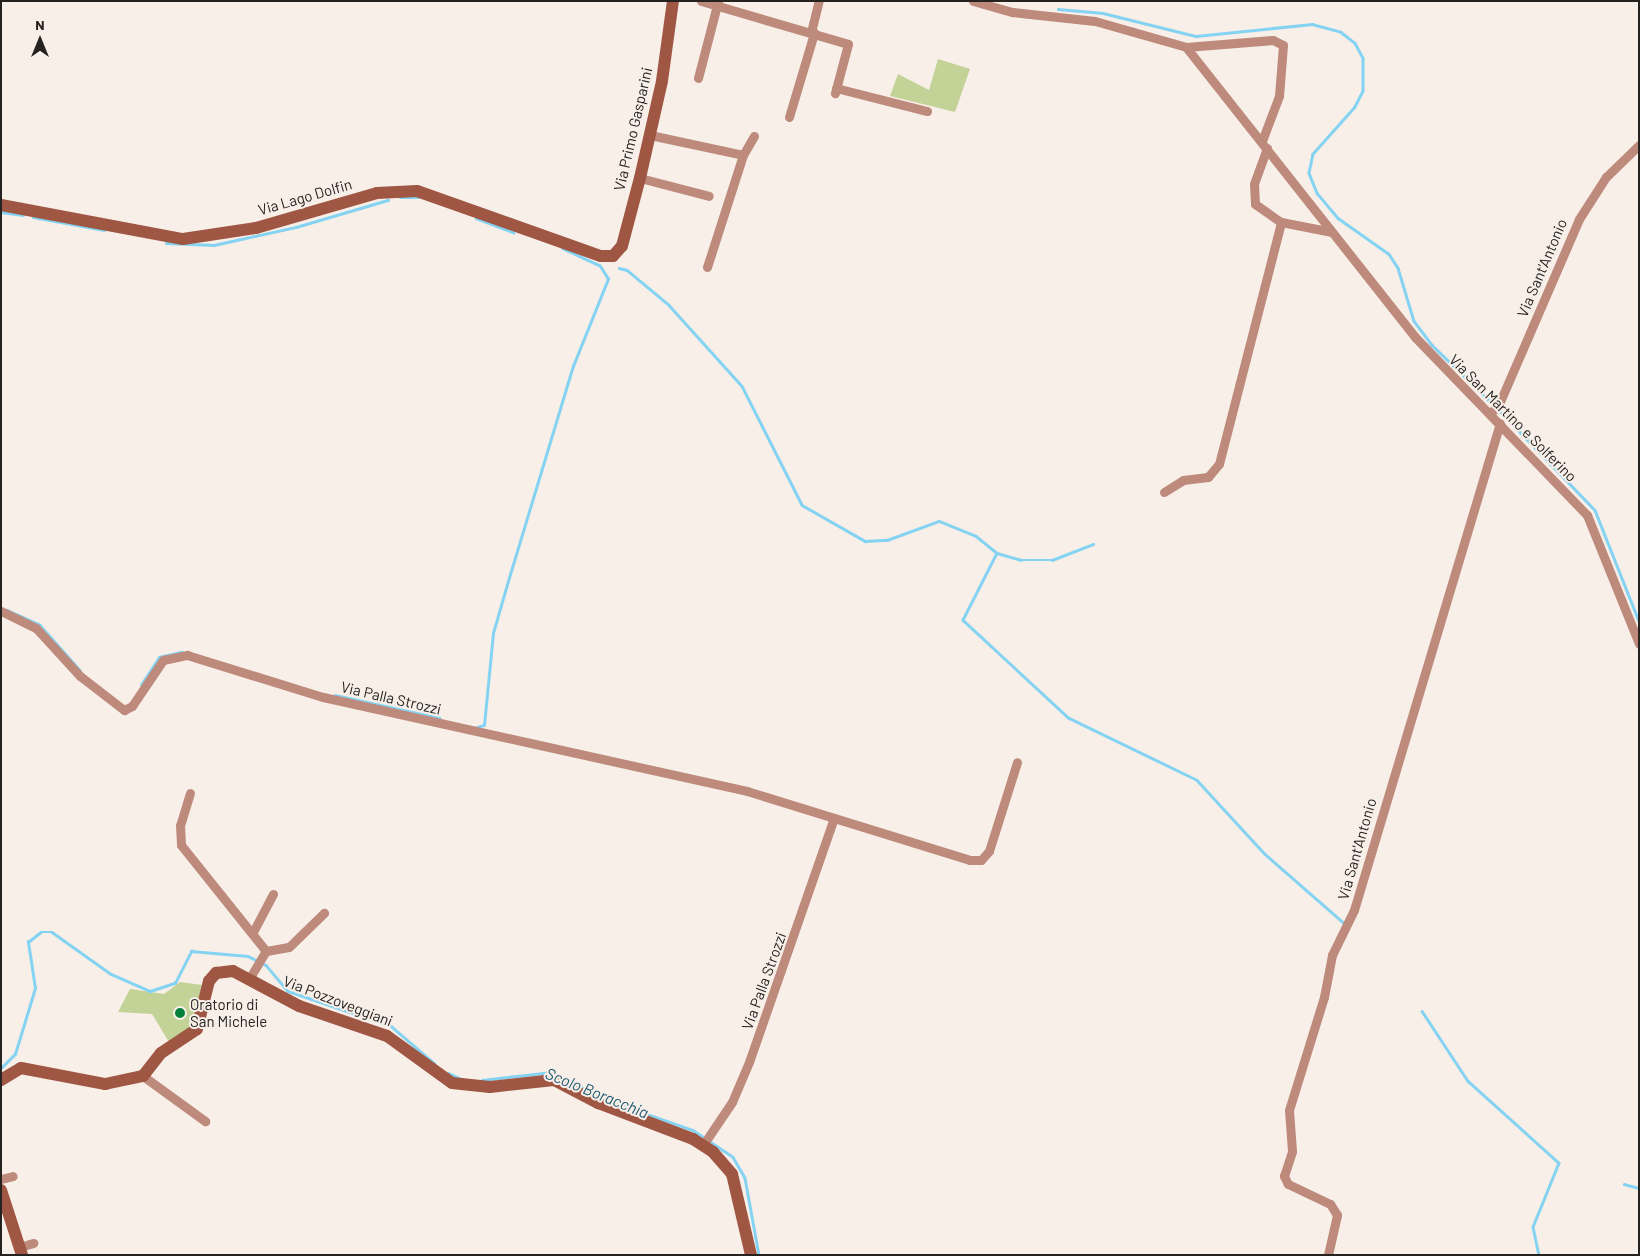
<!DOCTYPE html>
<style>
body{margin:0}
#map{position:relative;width:1640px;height:1256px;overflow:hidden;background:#f8efe9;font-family:Barlow,sans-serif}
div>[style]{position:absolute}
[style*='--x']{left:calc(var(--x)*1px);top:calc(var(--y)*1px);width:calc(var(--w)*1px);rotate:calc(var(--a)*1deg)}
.green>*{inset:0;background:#c3d296}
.stream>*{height:2.5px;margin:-1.25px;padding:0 1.25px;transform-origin:1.25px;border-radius:1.25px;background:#85d3f2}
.street>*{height:9px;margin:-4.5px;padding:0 4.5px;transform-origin:4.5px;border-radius:4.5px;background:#bd8a7c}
.secondary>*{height:12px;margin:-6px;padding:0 6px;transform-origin:6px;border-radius:6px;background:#9f5744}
.dots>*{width:14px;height:14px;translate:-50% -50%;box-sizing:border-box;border:2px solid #f8efe9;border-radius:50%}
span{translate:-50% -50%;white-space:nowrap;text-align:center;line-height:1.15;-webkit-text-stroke:4px #f8efe9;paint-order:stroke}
.street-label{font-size:15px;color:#252220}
.poi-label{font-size:15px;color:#252220}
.left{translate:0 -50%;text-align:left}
.water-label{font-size:16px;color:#1b596e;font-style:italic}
.frame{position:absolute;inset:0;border:2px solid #252220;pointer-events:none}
.north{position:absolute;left:15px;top:15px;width:50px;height:50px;-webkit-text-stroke:4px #f8efe9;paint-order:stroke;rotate:0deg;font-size:14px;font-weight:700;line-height:20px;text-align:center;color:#252220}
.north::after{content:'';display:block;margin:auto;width:18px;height:22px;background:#252220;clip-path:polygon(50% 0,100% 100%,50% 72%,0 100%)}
</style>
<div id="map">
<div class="green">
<div style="clip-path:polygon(938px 59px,970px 69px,955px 112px,890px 96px,898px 74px,929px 90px)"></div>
<div style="clip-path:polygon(180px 982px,202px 985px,192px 1030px,169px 1042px,152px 1014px,118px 1012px,130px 989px,164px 994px)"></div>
</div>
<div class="stream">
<div style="--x:1058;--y:9;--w:45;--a:5.1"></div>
<div style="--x:1103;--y:13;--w:96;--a:13.9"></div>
<div style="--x:1196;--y:36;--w:117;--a:-5.9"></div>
<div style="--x:1312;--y:24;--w:30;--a:15"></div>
<div style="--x:1341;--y:32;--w:18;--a:38"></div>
<div style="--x:1355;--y:43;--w:17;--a:62"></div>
<div style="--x:1363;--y:58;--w:33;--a:90"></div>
<div style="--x:1363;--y:91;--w:18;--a:117"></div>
<div style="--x:1355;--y:107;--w:63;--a:131.8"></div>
<div style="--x:1313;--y:154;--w:19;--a:102"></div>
<div style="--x:1309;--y:173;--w:22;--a:68"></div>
<div style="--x:1317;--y:193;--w:33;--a:50"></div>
<div style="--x:1338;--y:218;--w:62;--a:35.2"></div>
<div style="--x:1389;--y:254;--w:17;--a:57"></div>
<div style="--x:1398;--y:268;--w:55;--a:73.2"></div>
<div style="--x:1414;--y:321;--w:30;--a:53"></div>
<div style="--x:1432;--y:345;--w:86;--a:44.1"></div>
<div style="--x:400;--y:198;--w:19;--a:0"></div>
<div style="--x:1;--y:212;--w:22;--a:8"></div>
<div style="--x:33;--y:217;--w:72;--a:10.4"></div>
<div style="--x:476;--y:218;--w:40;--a:21"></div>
<div style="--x:166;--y:243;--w:48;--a:2.4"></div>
<div style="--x:214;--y:245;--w:84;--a:-12.4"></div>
<div style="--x:296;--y:227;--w:96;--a:-16.4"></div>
<div style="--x:619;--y:268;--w:8;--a:14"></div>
<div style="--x:627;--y:270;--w:55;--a:39.8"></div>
<div style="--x:669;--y:305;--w:109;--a:48"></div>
<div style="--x:742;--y:386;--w:133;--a:63.2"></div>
<div style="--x:802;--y:505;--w:73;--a:29.7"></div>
<div style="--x:865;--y:541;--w:22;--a:-3"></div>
<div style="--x:887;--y:540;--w:55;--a:-20.1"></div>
<div style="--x:939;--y:521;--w:40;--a:22"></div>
<div style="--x:976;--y:536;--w:27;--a:39"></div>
<div style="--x:997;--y:553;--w:75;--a:116.9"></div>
<div style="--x:963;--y:620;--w:144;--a:42.8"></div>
<div style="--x:1069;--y:718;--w:142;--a:25.8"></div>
<div style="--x:1197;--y:780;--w:100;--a:47.4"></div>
<div style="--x:1265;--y:854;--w:105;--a:41.1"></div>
<div style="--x:1498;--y:409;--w:140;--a:46.2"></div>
<div style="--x:1595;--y:510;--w:119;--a:68.4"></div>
<div style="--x:997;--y:553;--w:25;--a:16"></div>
<div style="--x:1021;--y:560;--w:31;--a:0"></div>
<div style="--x:1052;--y:560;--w:44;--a:-21.3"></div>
<div style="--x:7;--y:610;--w:36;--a:24"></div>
<div style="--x:40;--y:625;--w:60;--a:48.4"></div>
<div style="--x:141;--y:685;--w:33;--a:-57"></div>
<div style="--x:159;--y:657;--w:23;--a:-13"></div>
<div style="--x:335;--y:695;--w:107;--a:12.4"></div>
<div style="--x:477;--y:727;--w:7;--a:-16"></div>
<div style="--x:484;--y:725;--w:92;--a:-84.4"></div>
<div style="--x:493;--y:633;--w:54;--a:-73.9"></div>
<div style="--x:508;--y:581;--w:225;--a:-73.2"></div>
<div style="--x:573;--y:366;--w:94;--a:-68.1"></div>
<div style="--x:608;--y:279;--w:15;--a:-122"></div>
<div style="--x:600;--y:266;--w:41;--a:-155.3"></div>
<div style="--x:1422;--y:1011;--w:84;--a:56.7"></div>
<div style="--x:1468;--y:1081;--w:122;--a:42"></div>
<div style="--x:1559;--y:1163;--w:69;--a:112.1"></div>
<div style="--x:1533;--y:1227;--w:29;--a:78"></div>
<div style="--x:1;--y:1068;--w:20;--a:-45"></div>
<div style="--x:15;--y:1054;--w:69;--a:-73.1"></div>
<div style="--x:35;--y:988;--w:47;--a:-98.7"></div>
<div style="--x:28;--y:942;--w:16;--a:-38"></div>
<div style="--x:41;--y:932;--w:11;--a:0"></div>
<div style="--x:52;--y:932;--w:72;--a:35.4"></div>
<div style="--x:111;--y:974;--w:43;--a:23.6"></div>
<div style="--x:150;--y:991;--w:26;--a:-18"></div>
<div style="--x:175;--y:983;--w:36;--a:-63"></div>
<div style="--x:191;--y:951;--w:57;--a:5"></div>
<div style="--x:248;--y:956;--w:20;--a:27"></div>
<div style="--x:266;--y:965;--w:34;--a:50"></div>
<div style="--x:288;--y:991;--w:109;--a:18.8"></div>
<div style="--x:391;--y:1026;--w:57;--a:40.7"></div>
<div style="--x:448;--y:1073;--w:12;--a:24"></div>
<div style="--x:482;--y:1080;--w:70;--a:-6.5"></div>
<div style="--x:552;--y:1072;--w:59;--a:27.4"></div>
<div style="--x:604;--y:1099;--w:94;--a:19.2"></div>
<div style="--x:693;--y:1130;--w:48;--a:34"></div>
<div style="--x:733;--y:1157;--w:24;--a:60"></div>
<div style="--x:745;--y:1178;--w:78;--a:79.7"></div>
<div style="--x:1624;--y:1184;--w:16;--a:15"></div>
</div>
<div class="street">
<div style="--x:701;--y:1;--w:153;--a:16.3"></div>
<div style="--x:848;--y:44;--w:51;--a:104.9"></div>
<div style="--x:973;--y:1;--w:41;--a:15.8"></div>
<div style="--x:1012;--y:12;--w:83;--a:6.2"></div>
<div style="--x:1095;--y:21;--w:95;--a:15.9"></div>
<div style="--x:1186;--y:47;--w:370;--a:51.7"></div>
<div style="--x:1415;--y:337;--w:248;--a:46"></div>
<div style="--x:1587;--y:515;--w:139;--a:68"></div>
<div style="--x:811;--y:32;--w:32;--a:-76"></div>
<div style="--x:1186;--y:47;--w:87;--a:-4.6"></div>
<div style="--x:1273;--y:40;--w:11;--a:27"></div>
<div style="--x:1283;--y:45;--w:51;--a:94.5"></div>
<div style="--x:1279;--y:96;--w:48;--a:110.7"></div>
<div style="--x:698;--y:78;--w:80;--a:-75.4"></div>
<div style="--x:836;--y:88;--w:94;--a:14.2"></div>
<div style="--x:789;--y:117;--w:88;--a:-73.4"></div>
<div style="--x:650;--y:135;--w:95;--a:12.1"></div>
<div style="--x:1267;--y:148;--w:38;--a:110"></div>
<div style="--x:1254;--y:184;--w:20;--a:87"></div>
<div style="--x:1255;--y:204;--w:32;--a:35"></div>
<div style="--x:1281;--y:222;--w:52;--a:11.1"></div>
<div style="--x:743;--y:155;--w:22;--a:-60"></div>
<div style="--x:640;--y:178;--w:71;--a:14.6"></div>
<div style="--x:707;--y:267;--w:118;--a:-72.2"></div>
<div style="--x:1490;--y:414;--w:13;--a:-48"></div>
<div style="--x:1499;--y:404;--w:202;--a:-66.6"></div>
<div style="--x:1579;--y:219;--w:50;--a:-57.3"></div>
<div style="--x:1606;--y:177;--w:46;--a:-44.1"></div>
<div style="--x:1164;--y:492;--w:22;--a:-32"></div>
<div style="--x:1183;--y:480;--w:25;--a:-7"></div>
<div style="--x:1208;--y:477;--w:17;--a:-50"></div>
<div style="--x:1219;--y:464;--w:250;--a:-75.6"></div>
<div style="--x:1;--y:611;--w:39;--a:26"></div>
<div style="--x:36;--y:628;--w:65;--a:47.5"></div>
<div style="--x:80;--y:676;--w:56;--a:37.7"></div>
<div style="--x:124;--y:710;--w:9;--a:-27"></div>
<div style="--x:132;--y:706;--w:55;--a:-56"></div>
<div style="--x:163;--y:660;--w:25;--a:-12"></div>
<div style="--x:187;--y:655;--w:142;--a:17.2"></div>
<div style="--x:323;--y:697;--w:434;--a:12.5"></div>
<div style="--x:747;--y:791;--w:233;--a:17.2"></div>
<div style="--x:970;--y:860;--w:11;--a:0"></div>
<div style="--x:981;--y:860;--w:12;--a:-48"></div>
<div style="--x:989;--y:851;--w:93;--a:-72.5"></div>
<div style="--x:190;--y:793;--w:34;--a:107"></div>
<div style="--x:180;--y:825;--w:20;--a:87"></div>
<div style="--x:181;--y:845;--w:136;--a:51.3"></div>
<div style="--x:253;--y:932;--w:43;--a:-62.2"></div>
<div style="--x:249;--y:979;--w:33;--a:-59"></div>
<div style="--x:266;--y:951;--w:23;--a:-10"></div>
<div style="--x:289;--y:947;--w:49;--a:-44.2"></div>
<div style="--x:143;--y:1076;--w:77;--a:36"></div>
<div style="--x:703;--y:1145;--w:52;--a:-56"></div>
<div style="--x:732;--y:1102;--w:43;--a:-67"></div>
<div style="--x:749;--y:1062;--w:258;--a:-70.8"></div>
<div style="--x:1;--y:1179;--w:12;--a:-14"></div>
<div style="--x:20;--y:1247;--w:14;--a:-17"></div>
<div style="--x:1328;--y:1255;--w:41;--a:-77.3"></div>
<div style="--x:1337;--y:1215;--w:13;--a:-122"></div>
<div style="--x:1330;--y:1204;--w:47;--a:-154.5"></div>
<div style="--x:1288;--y:1184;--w:9;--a:-117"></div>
<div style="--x:1284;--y:1176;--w:26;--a:-72"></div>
<div style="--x:1292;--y:1151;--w:41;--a:-94.2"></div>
<div style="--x:1289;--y:1110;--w:118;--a:-72.8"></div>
<div style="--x:1324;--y:997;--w:43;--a:-79.2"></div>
<div style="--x:1332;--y:955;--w:50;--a:-63.9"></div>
<div style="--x:1354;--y:910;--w:508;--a:-73.31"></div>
</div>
<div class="secondary">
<div style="--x:1;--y:205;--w:185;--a:10.6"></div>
<div style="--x:183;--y:239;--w:74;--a:-8.6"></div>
<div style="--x:256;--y:228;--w:126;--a:-16.1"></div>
<div style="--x:377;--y:193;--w:40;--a:-2.9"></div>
<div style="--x:417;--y:191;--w:195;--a:19.5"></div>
<div style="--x:601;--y:256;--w:12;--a:0"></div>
<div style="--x:613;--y:256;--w:13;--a:-48"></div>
<div style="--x:622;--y:246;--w:70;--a:-75.2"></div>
<div style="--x:640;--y:178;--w:99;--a:-77.2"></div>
<div style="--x:662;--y:81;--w:81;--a:-82.2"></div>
<div style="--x:1;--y:1080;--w:23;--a:-31"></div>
<div style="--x:21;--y:1068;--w:86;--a:10.8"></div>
<div style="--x:105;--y:1084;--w:39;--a:-12"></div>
<div style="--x:143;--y:1076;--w:29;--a:-52"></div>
<div style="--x:161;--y:1053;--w:43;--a:-33.7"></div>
<div style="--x:197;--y:1029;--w:49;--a:-76"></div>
<div style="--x:209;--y:981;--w:11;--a:-49"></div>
<div style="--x:216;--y:973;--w:17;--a:-7"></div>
<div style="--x:233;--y:971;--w:75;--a:27.9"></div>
<div style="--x:299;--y:1006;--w:93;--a:18.8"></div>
<div style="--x:387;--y:1036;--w:80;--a:35.9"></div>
<div style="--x:452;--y:1083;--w:38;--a:6"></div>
<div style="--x:490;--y:1087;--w:64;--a:-6.2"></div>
<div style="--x:554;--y:1080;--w:50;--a:27.6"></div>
<div style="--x:598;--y:1103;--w:102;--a:20.8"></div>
<div style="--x:693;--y:1139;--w:24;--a:33"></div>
<div style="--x:713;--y:1152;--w:29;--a:49"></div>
<div style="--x:732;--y:1174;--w:83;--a:76.8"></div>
<div style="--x:1;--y:1190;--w:68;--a:72.1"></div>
</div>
<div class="dots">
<div style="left:180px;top:1013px;background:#03813a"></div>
</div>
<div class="street-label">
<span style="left:633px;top:129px;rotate:-77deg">Via Primo Gasparini</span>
<span style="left:305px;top:197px;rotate:-16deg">Via Lago Dolfin</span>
<span style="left:1542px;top:268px;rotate:-67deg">Via Sant'Antonio</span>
<span style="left:1513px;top:418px;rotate:45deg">Via San Martino e Solferino</span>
<span style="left:391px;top:698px;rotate:13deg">Via Palla Strozzi</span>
<span style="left:1357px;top:849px;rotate:-74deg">Via Sant'Antonio</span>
<span style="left:764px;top:981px;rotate:-70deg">Via Palla Strozzi</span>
<span style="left:338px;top:1001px;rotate:21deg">Via Pozzoveggiani</span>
</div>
<div class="poi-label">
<span class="left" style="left:190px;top:1013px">Oratorio di<br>San Michele</span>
</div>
<div class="water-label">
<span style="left:597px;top:1093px;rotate:22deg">Scolo Boracchia</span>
</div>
<div class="frame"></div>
<div class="north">N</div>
</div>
